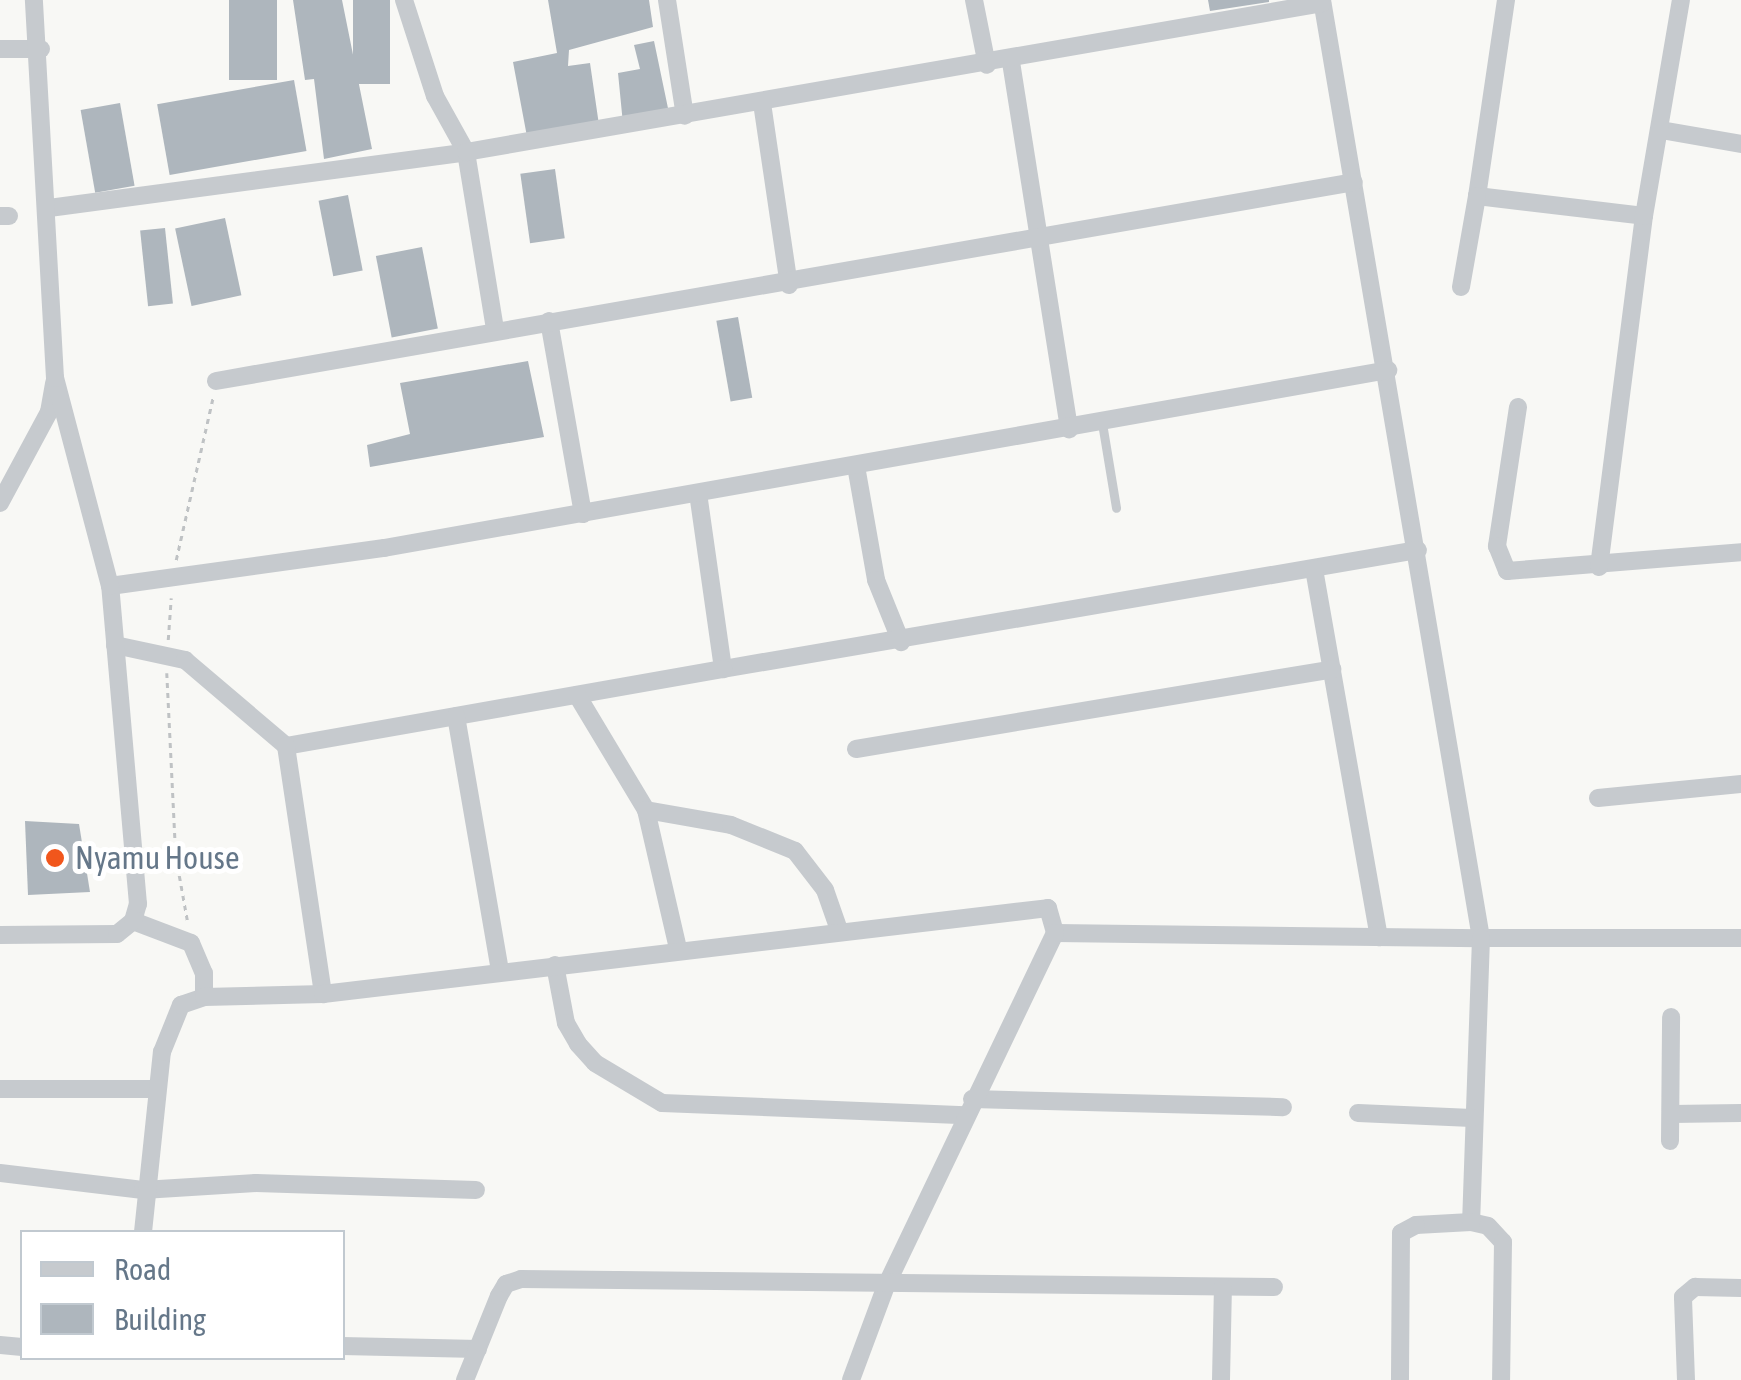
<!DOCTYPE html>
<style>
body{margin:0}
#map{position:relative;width:1741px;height:1380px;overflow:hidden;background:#f8f8f5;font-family:"Asap Condensed",sans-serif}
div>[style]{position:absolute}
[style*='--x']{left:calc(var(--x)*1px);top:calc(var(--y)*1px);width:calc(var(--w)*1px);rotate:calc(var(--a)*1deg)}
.building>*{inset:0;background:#aeb6bd;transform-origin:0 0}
.path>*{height:2.5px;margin-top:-1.25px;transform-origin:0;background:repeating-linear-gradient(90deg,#bfc2c4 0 5px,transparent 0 10px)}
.service>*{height:9px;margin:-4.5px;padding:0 4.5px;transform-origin:4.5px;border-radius:4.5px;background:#c6cace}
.minor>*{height:18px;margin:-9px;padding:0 9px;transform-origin:9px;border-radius:9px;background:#c6cace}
.dots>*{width:28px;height:28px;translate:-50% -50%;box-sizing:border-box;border:5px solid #fff;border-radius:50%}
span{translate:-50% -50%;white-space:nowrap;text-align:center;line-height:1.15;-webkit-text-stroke:10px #fff;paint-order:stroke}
.poi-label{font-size:32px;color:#657789}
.left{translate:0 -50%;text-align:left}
.legend{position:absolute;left:20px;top:1230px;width:325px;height:130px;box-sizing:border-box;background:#fff;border:2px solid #c1c9d0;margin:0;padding:12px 18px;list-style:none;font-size:30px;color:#657789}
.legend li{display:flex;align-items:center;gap:20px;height:50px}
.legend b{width:50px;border:2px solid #c1c9d0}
</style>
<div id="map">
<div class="building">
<div style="left:229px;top:0;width:48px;height:80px"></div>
<div style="clip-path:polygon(293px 0,342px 0,372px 149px,324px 159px,314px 79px,305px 80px)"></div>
<div style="left:353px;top:0;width:37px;height:84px"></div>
<div style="clip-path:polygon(548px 0,649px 0,653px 27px,569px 50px,568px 66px,590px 63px,599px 125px,528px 142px,513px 62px,557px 53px)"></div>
<div style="clip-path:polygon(1208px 0,1269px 0,1269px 2px,1210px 11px)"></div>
<div style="clip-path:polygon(654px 41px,669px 113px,623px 124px,618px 73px,640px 69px,634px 45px)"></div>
<div style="left:294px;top:80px;width:72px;height:139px;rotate:80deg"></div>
<div style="left:120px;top:103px;width:84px;height:40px;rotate:80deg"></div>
<div style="left:555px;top:169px;width:70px;height:35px;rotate:82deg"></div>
<div style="left:348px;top:195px;width:77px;height:30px;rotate:79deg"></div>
<div style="left:225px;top:218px;width:79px;height:51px;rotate:78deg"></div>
<div style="left:165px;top:228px;width:76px;height:25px;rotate:84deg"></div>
<div style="left:422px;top:247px;width:83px;height:47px;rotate:79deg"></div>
<div style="left:738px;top:317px;width:82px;height:22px;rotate:80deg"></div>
<div style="clip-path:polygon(528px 361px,544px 437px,370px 467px,367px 445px,410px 434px,400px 383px)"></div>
<div style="clip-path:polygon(25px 821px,79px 824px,90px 892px,28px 895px)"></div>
</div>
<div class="path">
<div style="--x:176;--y:560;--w:167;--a:-77.2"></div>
<div style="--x:168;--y:640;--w:42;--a:-85.9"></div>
<div style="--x:167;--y:673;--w:183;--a:87.2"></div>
<div style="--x:176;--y:856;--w:68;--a:79.8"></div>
</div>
<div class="service">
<div style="--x:1102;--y:423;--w:86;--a:80.6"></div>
</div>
<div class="minor">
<div style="--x:404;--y:0;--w:101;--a:72.1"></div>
<div style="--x:435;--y:96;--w:64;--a:61"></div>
<div style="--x:466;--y:152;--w:179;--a:80.7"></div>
<div style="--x:667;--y:0;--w:117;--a:81.2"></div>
<div style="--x:974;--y:0;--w:66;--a:78.7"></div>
<div style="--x:1322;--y:0;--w:951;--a:80.38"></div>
<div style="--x:1481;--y:938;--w:260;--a:0"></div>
<div style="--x:1506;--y:0;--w:198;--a:98.4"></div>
<div style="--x:1477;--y:196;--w:168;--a:6.8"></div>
<div style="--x:0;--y:49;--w:41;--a:0"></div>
<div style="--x:1011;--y:62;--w:372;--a:81"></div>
<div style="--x:762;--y:103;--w:184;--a:81.6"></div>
<div style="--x:1661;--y:130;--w:81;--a:9.9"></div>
<div style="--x:49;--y:208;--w:421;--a:-7.6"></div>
<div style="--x:466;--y:152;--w:869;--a:-9.87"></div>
<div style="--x:0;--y:216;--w:9;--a:0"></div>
<div style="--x:1461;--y:287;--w:92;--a:-80"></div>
<div style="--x:549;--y:321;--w:196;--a:80"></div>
<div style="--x:216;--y:381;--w:1155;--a:-9.92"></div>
<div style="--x:1518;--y:407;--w:141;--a:98.6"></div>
<div style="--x:1497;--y:546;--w:27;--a:68"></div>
<div style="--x:1507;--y:571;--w:235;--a:-4.6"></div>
<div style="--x:856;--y:466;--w:116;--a:80"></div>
<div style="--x:876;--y:580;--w:67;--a:68"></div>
<div style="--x:698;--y:493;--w:178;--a:81.9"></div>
<div style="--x:723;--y:669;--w:705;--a:-9.72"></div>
<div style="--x:0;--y:503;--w:103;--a:-61.7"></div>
<div style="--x:49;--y:412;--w:29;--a:-80"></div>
<div style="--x:1599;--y:567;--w:354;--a:-82.7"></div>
<div style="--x:1644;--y:216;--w:219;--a:-80.3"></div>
<div style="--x:1314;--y:569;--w:374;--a:80"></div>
<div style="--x:110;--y:586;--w:277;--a:-7.9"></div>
<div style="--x:384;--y:548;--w:1020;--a:-10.05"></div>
<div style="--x:115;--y:645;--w:72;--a:12.1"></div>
<div style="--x:185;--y:660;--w:133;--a:40.4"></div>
<div style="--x:286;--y:746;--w:444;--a:-10"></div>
<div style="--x:577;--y:695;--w:134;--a:59"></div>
<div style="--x:646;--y:810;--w:143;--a:77"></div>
<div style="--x:456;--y:716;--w:260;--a:80.2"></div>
<div style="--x:286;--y:746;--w:251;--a:81.5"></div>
<div style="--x:856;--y:749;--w:483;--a:-9.5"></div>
<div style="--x:1598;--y:798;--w:144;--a:-5.6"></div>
<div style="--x:646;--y:810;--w:86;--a:10"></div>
<div style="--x:731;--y:825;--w:69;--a:22.1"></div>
<div style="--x:795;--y:851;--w:49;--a:52.4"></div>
<div style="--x:825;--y:890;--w:42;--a:70.7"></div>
<div style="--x:133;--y:921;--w:62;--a:20.8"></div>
<div style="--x:191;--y:943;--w:33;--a:67"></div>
<div style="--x:204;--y:973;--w:24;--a:90"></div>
<div style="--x:1055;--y:933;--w:426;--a:0.7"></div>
<div style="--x:1481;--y:938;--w:284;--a:92"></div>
<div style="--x:1471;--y:1222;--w:55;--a:176.9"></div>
<div style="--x:1416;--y:1225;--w:17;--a:152"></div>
<div style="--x:1401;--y:1233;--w:147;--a:90.4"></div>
<div style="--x:0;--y:935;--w:117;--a:-0.5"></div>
<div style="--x:117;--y:934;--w:21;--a:-39"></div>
<div style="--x:133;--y:921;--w:18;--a:-74"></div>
<div style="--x:138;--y:904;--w:319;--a:-95"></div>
<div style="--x:110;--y:586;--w:215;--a:-104.8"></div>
<div style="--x:55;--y:378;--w:379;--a:-93.2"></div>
<div style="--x:555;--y:965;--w:59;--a:79.3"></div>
<div style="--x:566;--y:1023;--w:24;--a:60"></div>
<div style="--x:578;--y:1044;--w:25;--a:48"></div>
<div style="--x:595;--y:1063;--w:78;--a:30.8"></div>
<div style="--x:662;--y:1103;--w:303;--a:2.3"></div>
<div style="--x:0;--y:1089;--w:157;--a:0"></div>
<div style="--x:972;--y:1099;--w:311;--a:1.5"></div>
<div style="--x:1358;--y:1113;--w:114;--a:2.5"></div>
<div style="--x:1672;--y:1114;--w:69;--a:-0.8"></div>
<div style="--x:1670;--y:1141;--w:124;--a:-89.5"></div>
<div style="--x:0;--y:1173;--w:144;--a:6.8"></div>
<div style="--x:143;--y:1190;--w:113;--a:-3.5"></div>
<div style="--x:256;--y:1183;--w:220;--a:1.8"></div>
<div style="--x:1471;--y:1222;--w:17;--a:13"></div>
<div style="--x:1488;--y:1226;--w:22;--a:47"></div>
<div style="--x:1503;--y:1242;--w:138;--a:90.8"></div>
<div style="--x:143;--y:1232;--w:181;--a:-84"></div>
<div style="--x:162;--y:1052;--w:51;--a:-68"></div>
<div style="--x:181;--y:1005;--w:24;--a:-19"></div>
<div style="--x:204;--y:997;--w:119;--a:-1.4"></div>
<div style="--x:323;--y:994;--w:730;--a:-6.76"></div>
<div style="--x:1048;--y:908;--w:26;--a:74"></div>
<div style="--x:1055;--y:933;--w:388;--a:115.6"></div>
<div style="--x:887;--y:1283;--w:103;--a:110.4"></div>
<div style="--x:0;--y:1345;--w:22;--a:5"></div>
<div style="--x:342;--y:1346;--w:136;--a:1.3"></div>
<div style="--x:465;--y:1380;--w:91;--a:-68"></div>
<div style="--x:499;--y:1296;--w:14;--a:-60"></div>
<div style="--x:506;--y:1284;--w:16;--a:-18"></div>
<div style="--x:521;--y:1279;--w:753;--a:0.61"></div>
<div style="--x:1221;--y:1380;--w:93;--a:-88.8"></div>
<div style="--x:1686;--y:1380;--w:83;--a:-92.1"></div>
<div style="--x:1683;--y:1297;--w:16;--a:-40"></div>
<div style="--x:1695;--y:1287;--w:46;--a:1.2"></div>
</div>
<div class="dots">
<div style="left:55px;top:858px;background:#f1561c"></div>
</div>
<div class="poi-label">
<span class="left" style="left:75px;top:858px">Nyamu House</span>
</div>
<ul class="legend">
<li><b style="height:12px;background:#c6cace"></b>Road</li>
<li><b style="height:28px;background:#aeb6bd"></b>Building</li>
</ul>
</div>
